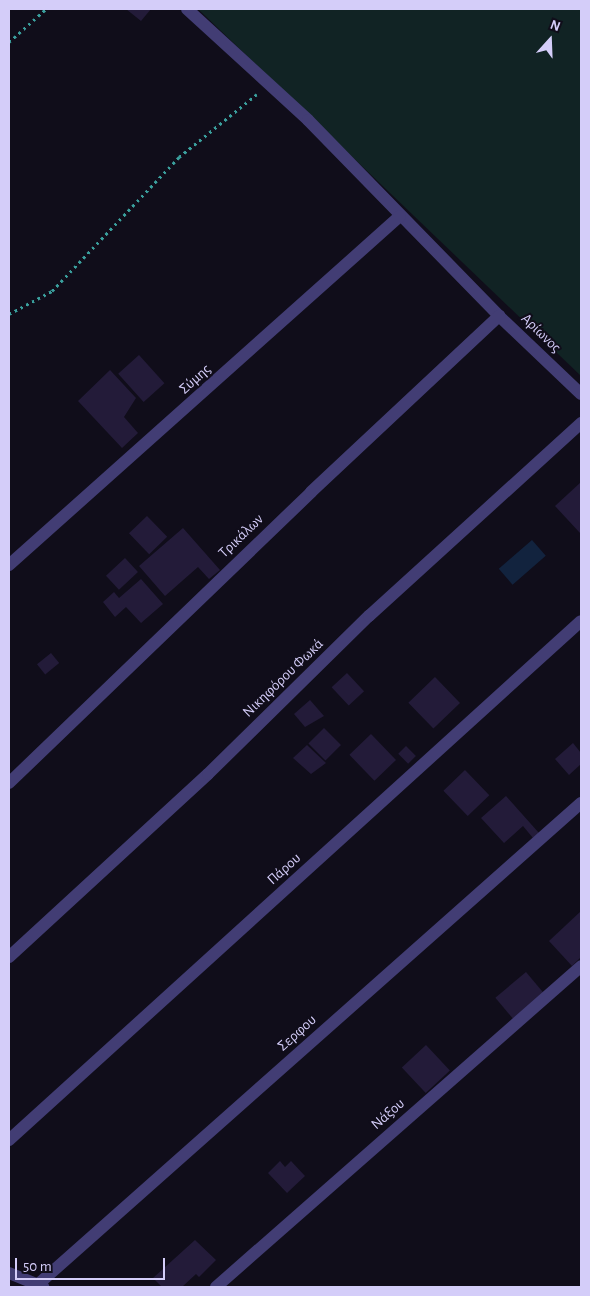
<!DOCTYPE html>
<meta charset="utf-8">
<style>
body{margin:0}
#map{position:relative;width:590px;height:1296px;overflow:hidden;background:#100d1a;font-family:"Alegreya Sans",sans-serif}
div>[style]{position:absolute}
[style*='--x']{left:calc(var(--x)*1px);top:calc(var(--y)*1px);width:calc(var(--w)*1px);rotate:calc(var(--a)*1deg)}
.green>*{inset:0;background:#112324}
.water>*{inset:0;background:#12233e;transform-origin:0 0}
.building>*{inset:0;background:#231b39;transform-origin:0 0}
.path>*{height:3px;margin-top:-1.5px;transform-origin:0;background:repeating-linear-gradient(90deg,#3a9f9d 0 2.5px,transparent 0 6.5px)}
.minor>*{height:12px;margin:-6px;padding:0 6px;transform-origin:6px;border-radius:6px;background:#423d74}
span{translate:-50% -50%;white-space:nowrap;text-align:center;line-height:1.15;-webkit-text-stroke:4px #100d1a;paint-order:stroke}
.street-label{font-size:15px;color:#d4cdf9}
.frame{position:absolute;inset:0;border:10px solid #d4cdf9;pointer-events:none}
.north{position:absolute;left:525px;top:15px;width:50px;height:50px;-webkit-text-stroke:4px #100d1a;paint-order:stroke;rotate:20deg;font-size:14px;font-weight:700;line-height:20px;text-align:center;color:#d4cdf9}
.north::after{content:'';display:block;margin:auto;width:18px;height:22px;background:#d4cdf9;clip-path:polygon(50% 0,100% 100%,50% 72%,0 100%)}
.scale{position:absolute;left:15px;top:1258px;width:150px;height:22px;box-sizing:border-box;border:2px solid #d4cdf9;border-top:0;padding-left:6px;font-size:15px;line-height:18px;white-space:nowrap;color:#d4cdf9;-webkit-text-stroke:4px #100d1a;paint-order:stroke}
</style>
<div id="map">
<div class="green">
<div style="clip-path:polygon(198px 9px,581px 9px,581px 376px)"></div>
</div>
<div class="water">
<div style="left:532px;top:540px;width:21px;height:44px;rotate:49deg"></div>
</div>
<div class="building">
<div style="clip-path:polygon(126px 9px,151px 9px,141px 21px)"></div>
<div style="left:139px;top:355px;width:38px;height:28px;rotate:48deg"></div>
<div style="clip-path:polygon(110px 370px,136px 398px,124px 417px,138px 433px,122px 448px,78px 401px)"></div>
<div style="clip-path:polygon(581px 482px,581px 532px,580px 533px,555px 506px)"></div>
<div style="left:147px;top:516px;width:29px;height:25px;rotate:46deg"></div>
<div style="clip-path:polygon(183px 528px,220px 570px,209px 579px,198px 567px,165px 596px,139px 566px)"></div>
<div style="left:125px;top:558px;width:19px;height:26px;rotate:47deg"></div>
<div style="clip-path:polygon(141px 579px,163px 604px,141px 623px,126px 607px,115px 617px,103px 602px,114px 592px,119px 598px)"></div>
<div style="left:51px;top:653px;width:13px;height:18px;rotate:51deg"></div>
<div style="left:347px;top:673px;width:25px;height:21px;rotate:47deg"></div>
<div style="left:435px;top:677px;width:36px;height:37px;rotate:46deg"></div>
<div style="clip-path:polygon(310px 700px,324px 716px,305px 727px,294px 714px)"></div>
<div style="left:324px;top:728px;width:24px;height:22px;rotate:45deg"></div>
<div style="left:371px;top:734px;width:36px;height:30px;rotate:46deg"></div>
<div style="clip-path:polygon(573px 743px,581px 753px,581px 764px,569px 775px,555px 759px)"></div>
<div style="clip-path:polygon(307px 745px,326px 763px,311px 774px,293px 758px)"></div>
<div style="left:406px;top:746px;width:14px;height:11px;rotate:45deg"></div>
<div style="left:465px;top:770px;width:35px;height:30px;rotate:46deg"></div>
<div style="clip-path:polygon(506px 796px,539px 833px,533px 838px,523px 826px,504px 843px,481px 818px)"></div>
<div style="clip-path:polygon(581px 911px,581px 957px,572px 966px,549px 941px)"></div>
<div style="left:526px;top:972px;width:31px;height:40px;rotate:50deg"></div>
<div style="left:426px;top:1045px;width:35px;height:33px;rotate:47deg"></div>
<div style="clip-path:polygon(280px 1161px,285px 1167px,291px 1161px,305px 1176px,287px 1193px,268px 1173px)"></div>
<div style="clip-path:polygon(195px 1240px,216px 1260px,199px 1277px,196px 1274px,182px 1287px,162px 1287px,153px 1278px)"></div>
</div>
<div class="path">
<div style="--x:9;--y:42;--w:50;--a:-41.7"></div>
<div style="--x:9;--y:314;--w:49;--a:-28.1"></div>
<div style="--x:52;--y:291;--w:185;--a:-46.5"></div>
<div style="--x:179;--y:157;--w:100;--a:-38.9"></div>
</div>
<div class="minor">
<div style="--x:187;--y:9;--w:164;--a:42.5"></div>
<div style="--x:308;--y:120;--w:274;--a:45.7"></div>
<div style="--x:499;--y:316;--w:113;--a:43.6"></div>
<div style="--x:9;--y:565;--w:524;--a:-41.75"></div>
<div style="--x:9;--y:783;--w:419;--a:-43.9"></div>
<div style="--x:311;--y:492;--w:258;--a:-43.1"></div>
<div style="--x:9;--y:957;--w:270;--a:-42.6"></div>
<div style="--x:208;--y:774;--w:226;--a:-44.5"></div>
<div style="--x:369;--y:616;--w:287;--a:-42.3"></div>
<div style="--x:9;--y:1140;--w:772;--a:-42.22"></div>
<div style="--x:9;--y:1273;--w:37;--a:22"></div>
<div style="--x:35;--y:1287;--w:730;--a:-41.56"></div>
<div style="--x:216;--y:1287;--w:486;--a:-41.3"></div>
</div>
<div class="street-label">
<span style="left:541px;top:333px;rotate:44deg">Αρίωνος</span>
<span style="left:195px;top:379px;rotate:-42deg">Σύμης</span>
<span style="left:241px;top:536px;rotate:-44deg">Τρικάλων</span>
<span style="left:283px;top:678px;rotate:-44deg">Νικηφόρου Φωκά</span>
<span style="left:284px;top:869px;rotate:-42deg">Πάρου</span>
<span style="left:297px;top:1033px;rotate:-42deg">Σερφου</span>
<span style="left:388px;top:1114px;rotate:-41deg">Νάξου</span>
</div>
<div class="frame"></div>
<div class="north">N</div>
<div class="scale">50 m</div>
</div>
